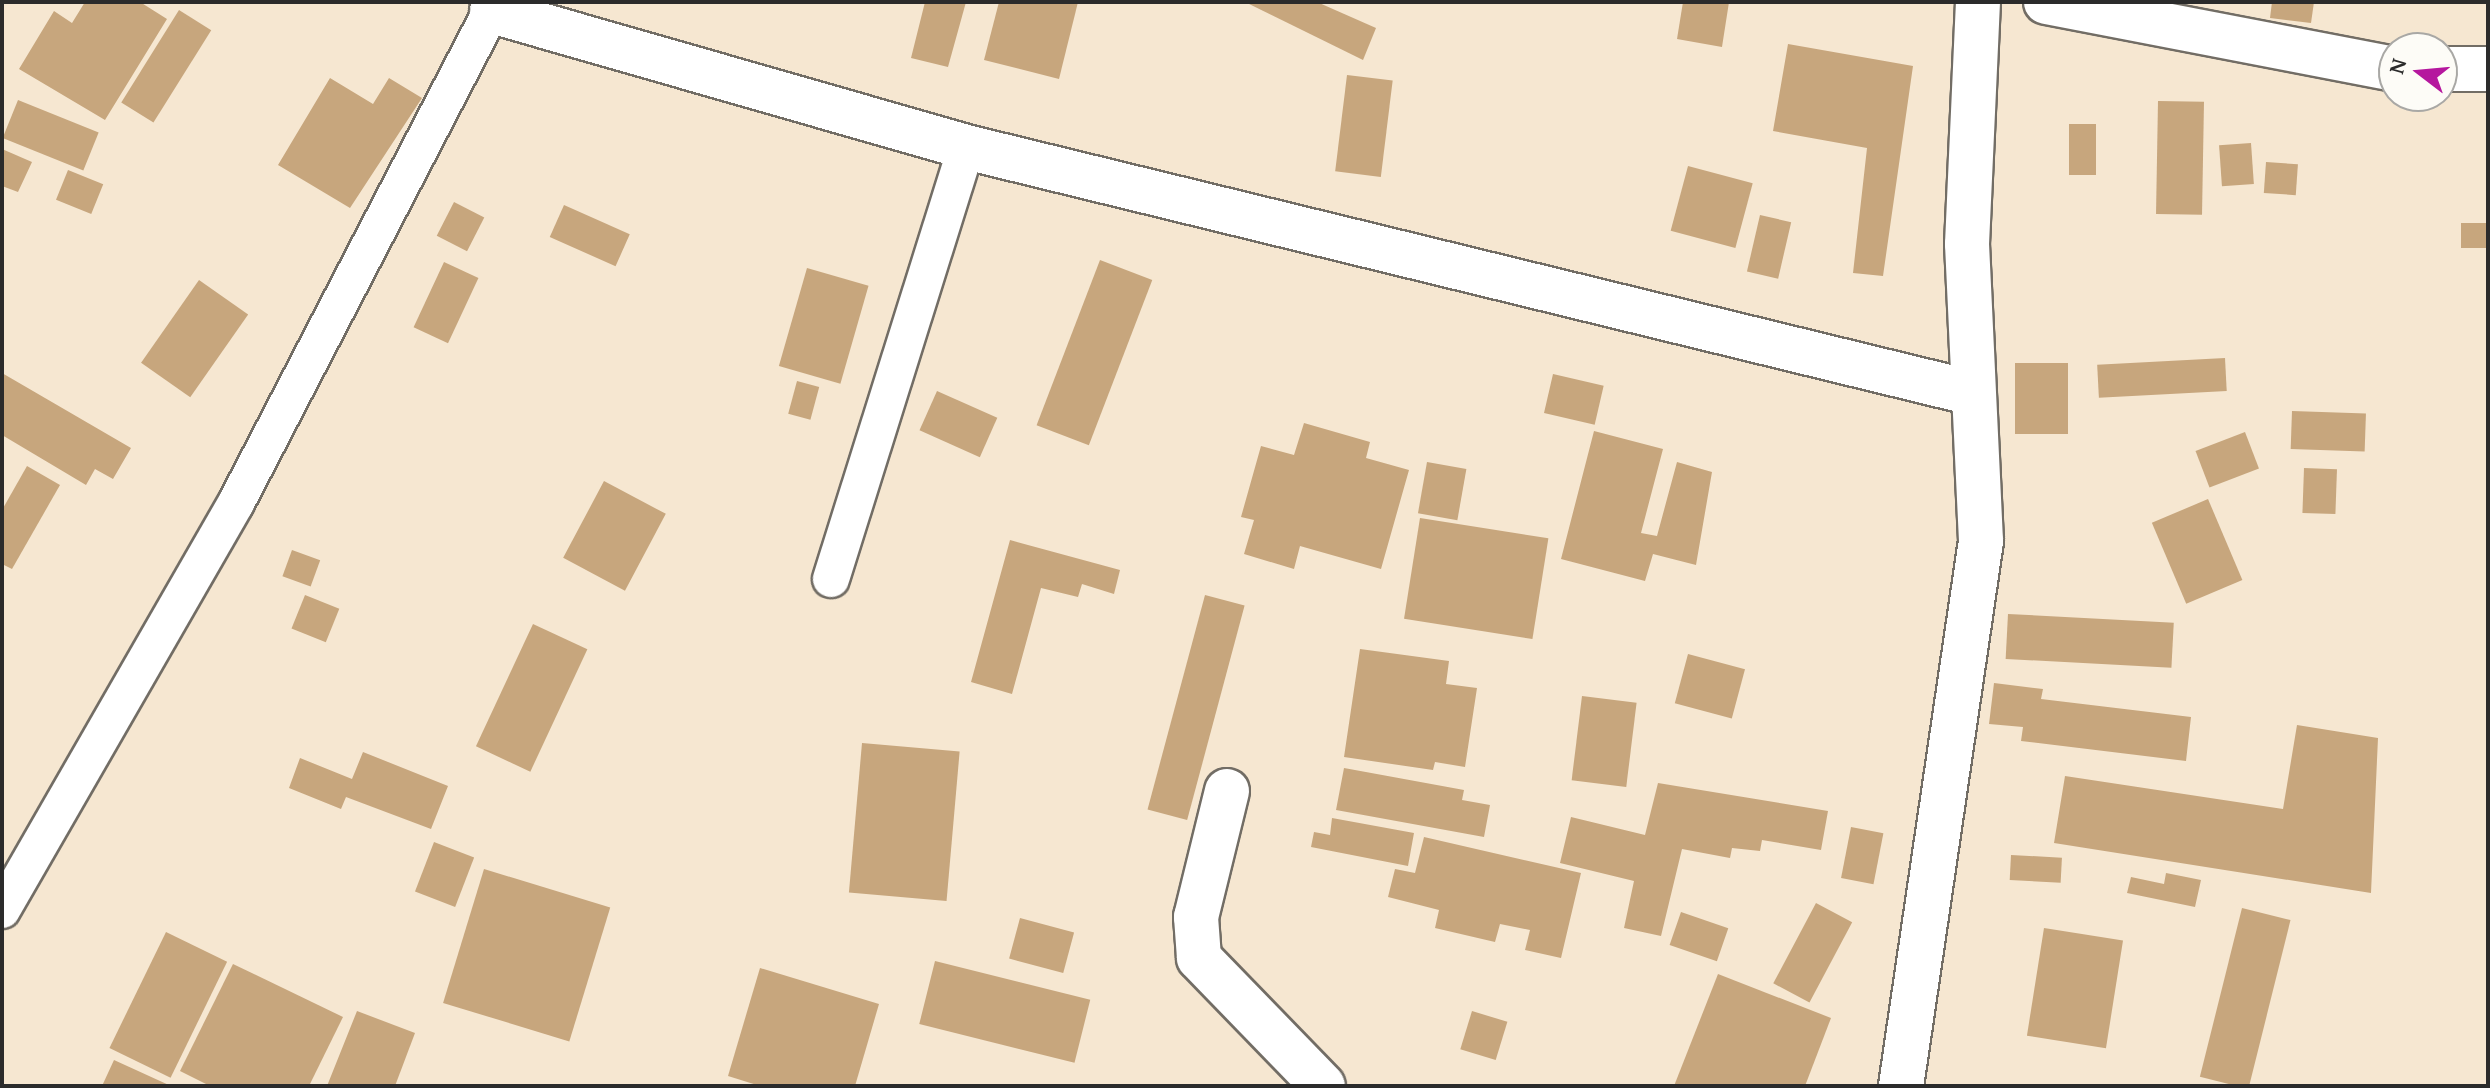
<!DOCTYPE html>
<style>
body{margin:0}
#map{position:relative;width:2490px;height:1088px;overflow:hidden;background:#f6e7d1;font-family:"Gentium Book Plus",serif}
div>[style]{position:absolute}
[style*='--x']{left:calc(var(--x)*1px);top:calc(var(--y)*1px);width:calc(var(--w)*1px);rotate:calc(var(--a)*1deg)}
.building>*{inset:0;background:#c7a67d;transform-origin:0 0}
.roads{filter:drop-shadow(2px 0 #726d65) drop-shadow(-2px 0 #726d65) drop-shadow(0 2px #726d65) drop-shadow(0 -2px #726d65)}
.service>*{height:36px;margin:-18px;padding:0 18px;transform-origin:18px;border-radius:18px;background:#fff}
.minor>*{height:44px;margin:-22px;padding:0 22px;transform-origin:22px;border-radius:22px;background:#fff}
span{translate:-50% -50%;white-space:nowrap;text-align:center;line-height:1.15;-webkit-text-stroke:6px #fdfcf7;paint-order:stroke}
.frame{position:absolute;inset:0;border:4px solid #2b2b2b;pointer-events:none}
.north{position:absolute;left:2378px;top:32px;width:80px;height:80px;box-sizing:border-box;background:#fdfcf7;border:2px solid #a9a8a5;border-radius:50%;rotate:286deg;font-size:22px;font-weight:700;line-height:32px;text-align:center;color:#2b2b2b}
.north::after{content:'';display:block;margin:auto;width:28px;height:36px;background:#b5179e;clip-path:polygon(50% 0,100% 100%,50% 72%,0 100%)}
</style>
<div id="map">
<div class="building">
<div style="clip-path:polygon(85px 2px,140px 2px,167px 19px,105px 120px,19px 69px,54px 11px,72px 23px)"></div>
<div style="clip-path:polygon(925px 2px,966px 2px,948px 67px,911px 58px)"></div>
<div style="clip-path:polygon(999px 2px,1078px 2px,1059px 79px,984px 60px)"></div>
<div style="clip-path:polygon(1245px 2px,1317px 2px,1376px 28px,1363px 60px)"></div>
<div style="clip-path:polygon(1683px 2px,1729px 2px,1722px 47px,1677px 39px)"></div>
<div style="clip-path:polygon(2272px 2px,2314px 2px,2311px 23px,2270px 18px)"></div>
<div style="left:179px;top:10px;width:38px;height:109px;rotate:32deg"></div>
<div style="clip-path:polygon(1788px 44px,1913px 66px,1883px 276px,1853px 273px,1867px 148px,1773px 131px)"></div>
<div style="left:1347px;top:75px;width:46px;height:97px;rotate:7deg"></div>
<div style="clip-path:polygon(330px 78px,373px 104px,389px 78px,422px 98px,350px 208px,278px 165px)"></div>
<div style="left:18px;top:100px;width:87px;height:41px;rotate:22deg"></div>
<div style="left:2158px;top:101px;width:46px;height:113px;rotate:1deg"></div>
<div style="left:2069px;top:124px;width:27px;height:51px"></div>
<div style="left:2251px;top:143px;width:41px;height:32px;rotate:86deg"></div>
<div style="clip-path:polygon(2px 149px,32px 162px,18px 192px,2px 186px)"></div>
<div style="left:2266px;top:162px;width:32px;height:31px;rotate:4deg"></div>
<div style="left:1688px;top:166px;width:67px;height:67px;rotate:15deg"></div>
<div style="left:68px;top:170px;width:38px;height:32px;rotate:22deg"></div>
<div style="left:454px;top:202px;width:34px;height:38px;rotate:27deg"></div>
<div style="left:564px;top:205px;width:72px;height:35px;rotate:24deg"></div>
<div style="left:1760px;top:215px;width:32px;height:58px;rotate:13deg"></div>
<div style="left:2461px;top:223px;width:27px;height:25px"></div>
<div style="left:1100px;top:260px;width:56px;height:177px;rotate:21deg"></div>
<div style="left:444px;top:262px;width:38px;height:72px;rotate:25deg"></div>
<div style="left:807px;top:268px;width:64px;height:102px;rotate:16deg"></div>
<div style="left:199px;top:280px;width:60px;height:101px;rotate:35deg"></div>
<div style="left:2225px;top:358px;width:33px;height:128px;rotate:87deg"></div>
<div style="left:2015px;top:363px;width:53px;height:71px"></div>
<div style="clip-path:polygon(2px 373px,131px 448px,113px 479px,95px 469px,86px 485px,2px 435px)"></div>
<div style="left:1553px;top:374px;width:52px;height:40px;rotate:13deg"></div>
<div style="left:797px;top:381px;width:23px;height:34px;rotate:15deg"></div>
<div style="left:937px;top:391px;width:66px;height:43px;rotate:24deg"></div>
<div style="left:2292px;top:411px;width:74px;height:38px;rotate:2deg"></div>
<div style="clip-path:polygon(1304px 423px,1370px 442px,1366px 458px,1409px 470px,1381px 569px,1300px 546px,1294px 569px,1244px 554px,1254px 520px,1241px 517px,1261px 446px,1294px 455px)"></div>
<div style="clip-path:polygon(1594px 431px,1663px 449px,1641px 533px,1657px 536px,1677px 462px,1712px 472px,1696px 565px,1653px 554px,1645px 581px,1561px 559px)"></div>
<div style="left:2245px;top:432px;width:39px;height:53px;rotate:69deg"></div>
<div style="left:1427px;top:462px;width:40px;height:52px;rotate:10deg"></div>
<div style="clip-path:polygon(27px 466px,60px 485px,12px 569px,2px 564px,2px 510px)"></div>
<div style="left:2304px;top:468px;width:33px;height:45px;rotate:2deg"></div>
<div style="left:604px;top:481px;width:70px;height:87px;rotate:28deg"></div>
<div style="left:2208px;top:499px;width:88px;height:61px;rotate:67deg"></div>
<div style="left:1420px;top:518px;width:130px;height:102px;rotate:9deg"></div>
<div style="clip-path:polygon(1010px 540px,1120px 570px,1114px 594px,1082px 584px,1078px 597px,1041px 588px,1012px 694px,971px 682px)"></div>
<div style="left:292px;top:550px;width:30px;height:28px;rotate:20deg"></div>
<div style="left:305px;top:595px;width:37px;height:36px;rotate:22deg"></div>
<div style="left:1205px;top:595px;width:41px;height:222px;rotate:15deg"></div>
<div style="left:2008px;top:614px;width:166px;height:45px;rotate:3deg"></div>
<div style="left:533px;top:624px;width:60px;height:135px;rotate:25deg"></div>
<div style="clip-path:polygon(1360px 649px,1449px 661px,1446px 684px,1477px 688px,1465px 767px,1435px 762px,1433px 770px,1344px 757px)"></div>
<div style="left:1688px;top:654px;width:59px;height:51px;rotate:15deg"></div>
<div style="clip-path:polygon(1994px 683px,2043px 689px,2041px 699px,2191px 717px,2186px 761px,2021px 741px,2023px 727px,1989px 724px)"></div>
<div style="left:1582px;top:696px;width:55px;height:85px;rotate:7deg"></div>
<div style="clip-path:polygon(2297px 725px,2378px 738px,2371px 893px,2054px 843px,2065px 776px,2283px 809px)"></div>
<div style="left:862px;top:743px;width:98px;height:150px;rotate:5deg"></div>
<div style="clip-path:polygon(363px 752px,448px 786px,431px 829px,346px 797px,341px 809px,289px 788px,300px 758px,352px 779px)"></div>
<div style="clip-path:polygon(1344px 768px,1464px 790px,1462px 800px,1490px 805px,1484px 837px,1336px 810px)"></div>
<div style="clip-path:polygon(1658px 783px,1828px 811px,1821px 850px,1762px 840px,1760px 851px,1732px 848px,1730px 858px,1682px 849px,1661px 936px,1624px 928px,1634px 881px,1560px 863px,1571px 817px,1645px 835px)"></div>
<div style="clip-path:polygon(1332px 818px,1414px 833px,1408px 866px,1311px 847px,1314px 832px,1330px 835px)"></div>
<div style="left:1851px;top:827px;width:33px;height:52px;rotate:11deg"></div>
<div style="clip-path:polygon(1424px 837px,1581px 873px,1561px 958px,1525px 950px,1530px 930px,1500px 924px,1495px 942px,1435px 928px,1439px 910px,1388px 897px,1395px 869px,1415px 873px)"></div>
<div style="left:434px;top:842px;width:43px;height:53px;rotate:21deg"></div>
<div style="left:2011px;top:855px;width:51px;height:25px;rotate:3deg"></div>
<div style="left:484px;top:869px;width:132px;height:140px;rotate:17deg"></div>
<div style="clip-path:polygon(2166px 873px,2201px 880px,2195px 907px,2127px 893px,2131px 877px,2164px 884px)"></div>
<div style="left:1816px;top:903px;width:41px;height:91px;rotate:28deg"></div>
<div style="left:2242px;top:908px;width:50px;height:174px;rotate:14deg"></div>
<div style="left:1681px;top:912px;width:50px;height:35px;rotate:19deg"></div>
<div style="left:1020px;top:918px;width:56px;height:42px;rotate:15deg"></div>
<div style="left:2044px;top:928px;width:80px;height:109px;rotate:9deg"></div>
<div style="left:166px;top:932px;width:68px;height:129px;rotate:26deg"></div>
<div style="left:935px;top:961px;width:160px;height:65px;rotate:14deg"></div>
<div style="clip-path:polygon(233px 964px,343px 1017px,309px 1086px,210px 1086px,180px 1071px)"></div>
<div style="clip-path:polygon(760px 968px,879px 1004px,855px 1086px,760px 1086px,728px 1076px)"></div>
<div style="clip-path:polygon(1718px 974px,1831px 1018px,1805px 1086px,1674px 1086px)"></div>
<div style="clip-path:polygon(357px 1011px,415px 1033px,395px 1086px,327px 1086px)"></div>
<div style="left:1472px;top:1011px;width:37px;height:40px;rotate:17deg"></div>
<div style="clip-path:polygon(114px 1060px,171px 1086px,102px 1086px)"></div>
</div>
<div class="roads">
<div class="service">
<div style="--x:831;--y:579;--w:453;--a:-72.6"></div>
<div style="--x:2;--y:910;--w:469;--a:-60.1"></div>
<div style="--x:236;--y:503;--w:564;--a:-62.57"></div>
</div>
<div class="minor">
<div style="--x:2046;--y:2;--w:354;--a:10.9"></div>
<div style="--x:492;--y:11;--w:493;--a:16"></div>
<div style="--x:966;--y:147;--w:1032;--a:13.73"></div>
<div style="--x:2442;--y:69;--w:46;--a:0"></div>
<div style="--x:1227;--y:791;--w:130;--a:103.8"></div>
<div style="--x:1196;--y:917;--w:41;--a:85.8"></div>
<div style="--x:1199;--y:958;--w:178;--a:45.9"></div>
<div style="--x:1901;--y:1086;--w:551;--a:-81.65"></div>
<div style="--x:1981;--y:541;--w:297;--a:-92.7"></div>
<div style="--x:1967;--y:244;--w:242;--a:-87.4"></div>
</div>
</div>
<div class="frame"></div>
<div class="north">N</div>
</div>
